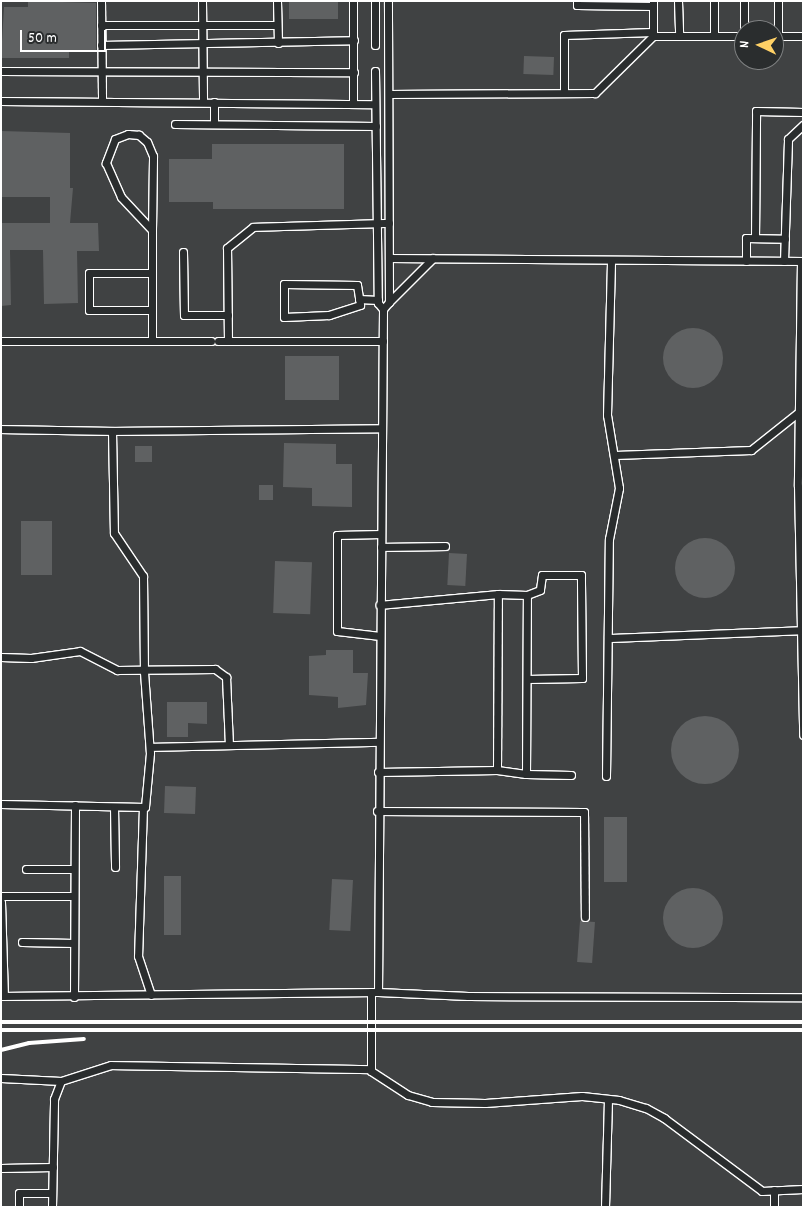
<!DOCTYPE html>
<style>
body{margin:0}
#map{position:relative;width:804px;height:1208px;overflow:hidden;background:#333536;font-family:Dekko,sans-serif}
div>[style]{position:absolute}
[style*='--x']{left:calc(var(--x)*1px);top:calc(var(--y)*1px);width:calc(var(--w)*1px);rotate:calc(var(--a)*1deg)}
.built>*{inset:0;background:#404243}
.building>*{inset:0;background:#5f6162;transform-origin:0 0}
.round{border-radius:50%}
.roads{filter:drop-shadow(1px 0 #fff) drop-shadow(-1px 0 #fff) drop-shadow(0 1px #fff) drop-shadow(0 -1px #fff)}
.service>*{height:7px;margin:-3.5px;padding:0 3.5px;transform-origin:3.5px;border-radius:3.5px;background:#2a2d2e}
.rail>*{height:4px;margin:-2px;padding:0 2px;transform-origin:2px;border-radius:2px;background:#fff}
span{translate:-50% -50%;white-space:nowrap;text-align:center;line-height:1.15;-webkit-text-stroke:5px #2a2d2e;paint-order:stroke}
.frame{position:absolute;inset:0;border:2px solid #fff;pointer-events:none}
.north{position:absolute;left:734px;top:20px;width:50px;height:50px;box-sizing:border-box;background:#2a2d2e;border:1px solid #7f8182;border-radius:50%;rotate:273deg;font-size:14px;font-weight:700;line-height:20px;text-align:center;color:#fff}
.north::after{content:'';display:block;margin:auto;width:18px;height:22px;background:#ffd166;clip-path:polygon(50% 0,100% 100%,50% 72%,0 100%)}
.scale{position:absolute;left:20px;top:30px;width:86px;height:22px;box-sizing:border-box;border:2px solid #fff;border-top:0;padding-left:6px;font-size:15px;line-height:18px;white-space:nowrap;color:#fff;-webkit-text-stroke:4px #2a2d2e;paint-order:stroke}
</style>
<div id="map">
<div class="built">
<div style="clip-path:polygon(evenodd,1px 1px,803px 1px,803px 1207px,1px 1207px,1px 1px,744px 30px,774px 30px,774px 60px,744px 60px,744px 30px)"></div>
</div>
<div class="building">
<div style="clip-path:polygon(28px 1px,96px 3px,96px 52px,69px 52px,69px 58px,1px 58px,4px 7px,28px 7px)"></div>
<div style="left:289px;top:1px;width:49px;height:18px"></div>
<div style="left:524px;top:56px;width:30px;height:18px;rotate:2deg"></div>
<div style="clip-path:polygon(1px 131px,70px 133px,70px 188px,73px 188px,70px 223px,98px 223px,99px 251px,77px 251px,78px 303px,44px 304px,43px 250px,10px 250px,11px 305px,1px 306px,1px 223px,50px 223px,50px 197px,1px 197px)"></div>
<div style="clip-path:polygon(212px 144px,344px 144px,344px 209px,213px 209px,213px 202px,169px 202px,169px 159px,212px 159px)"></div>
<div class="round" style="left:663px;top:328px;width:60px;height:60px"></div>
<div style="left:285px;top:356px;width:54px;height:44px"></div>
<div style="clip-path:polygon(284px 443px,336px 444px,336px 464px,352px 464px,352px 507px,312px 506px,312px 488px,283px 487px)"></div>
<div style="left:152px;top:446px;width:16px;height:17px;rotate:90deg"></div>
<div style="left:259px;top:485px;width:14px;height:15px"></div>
<div style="left:21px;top:521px;width:31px;height:54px"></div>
<div class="round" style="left:675px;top:538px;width:60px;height:60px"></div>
<div style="left:449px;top:553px;width:18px;height:32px;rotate:3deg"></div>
<div style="left:275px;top:561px;width:37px;height:52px;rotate:2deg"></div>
<div style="clip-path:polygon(326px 650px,353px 650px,353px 673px,368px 673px,366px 705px,338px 708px,338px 697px,309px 695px,309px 656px,326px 655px)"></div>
<div style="clip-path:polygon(167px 702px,207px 702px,207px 724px,188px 723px,188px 737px,167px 737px)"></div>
<div class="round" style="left:671px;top:716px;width:68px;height:68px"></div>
<div style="left:165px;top:786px;width:31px;height:27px;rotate:2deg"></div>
<div style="left:604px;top:817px;width:23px;height:65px"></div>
<div style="left:181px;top:876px;width:59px;height:17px;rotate:90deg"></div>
<div style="left:332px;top:879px;width:21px;height:51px;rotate:3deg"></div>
<div class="round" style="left:663px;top:888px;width:60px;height:60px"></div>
<div style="left:580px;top:921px;width:15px;height:41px;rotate:4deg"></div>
</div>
<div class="roads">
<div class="service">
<div style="--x:101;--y:1;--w:100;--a:89.4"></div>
<div style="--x:202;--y:1;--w:101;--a:89.4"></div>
<div style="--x:277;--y:1;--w:42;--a:88.6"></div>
<div style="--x:577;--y:1;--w:4;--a:90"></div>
<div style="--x:577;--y:5;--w:76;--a:0.8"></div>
<div style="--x:653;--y:1;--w:35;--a:90"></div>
<div style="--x:653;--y:36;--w:91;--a:0"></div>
<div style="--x:678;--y:1;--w:35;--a:88"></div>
<div style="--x:714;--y:1;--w:35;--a:90"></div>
<div style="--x:744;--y:1;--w:29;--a:90"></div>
<div style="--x:778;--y:1;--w:35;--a:90"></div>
<div style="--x:778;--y:36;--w:25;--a:0"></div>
<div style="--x:101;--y:25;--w:176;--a:0"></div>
<div style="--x:101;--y:45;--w:253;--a:-1.1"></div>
<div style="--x:375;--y:45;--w:44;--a:-90"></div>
<div style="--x:1;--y:71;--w:353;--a:0.2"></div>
<div style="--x:375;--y:71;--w:232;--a:89.3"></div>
<div style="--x:378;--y:303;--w:8;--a:50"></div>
<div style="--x:564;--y:93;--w:58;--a:-90"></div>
<div style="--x:564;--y:35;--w:89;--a:-1.9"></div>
<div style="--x:389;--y:94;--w:206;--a:-0.3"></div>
<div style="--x:595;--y:93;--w:81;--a:-44.5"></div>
<div style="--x:1;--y:101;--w:374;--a:0.5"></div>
<div style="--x:353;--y:102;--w:101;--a:-90"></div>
<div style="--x:175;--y:124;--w:201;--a:0.6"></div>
<div style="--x:214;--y:124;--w:22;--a:-90"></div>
<div style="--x:755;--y:238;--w:127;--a:-89.5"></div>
<div style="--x:756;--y:111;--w:47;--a:1.2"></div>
<div style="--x:183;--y:252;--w:63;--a:89.1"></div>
<div style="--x:184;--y:315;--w:44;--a:0"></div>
<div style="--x:389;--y:258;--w:414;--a:0.4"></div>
<div style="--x:746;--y:261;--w:23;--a:-90"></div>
<div style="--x:746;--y:238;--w:39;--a:1"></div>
<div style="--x:784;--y:261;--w:122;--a:-88.1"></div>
<div style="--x:788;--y:139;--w:21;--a:-43"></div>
<div style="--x:801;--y:261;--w:225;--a:90.8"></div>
<div style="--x:798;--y:486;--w:249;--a:88.8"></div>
<div style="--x:284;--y:284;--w:73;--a:0.8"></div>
<div style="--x:357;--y:285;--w:20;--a:81"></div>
<div style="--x:360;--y:305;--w:33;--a:162"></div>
<div style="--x:329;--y:315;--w:45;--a:177.5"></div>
<div style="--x:284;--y:317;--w:33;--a:-90"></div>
<div style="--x:359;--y:299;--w:19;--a:3"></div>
<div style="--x:389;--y:302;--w:62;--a:-45"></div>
<div style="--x:152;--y:310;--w:63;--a:180"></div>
<div style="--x:89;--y:310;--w:37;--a:-90"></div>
<div style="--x:89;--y:273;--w:63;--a:0"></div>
<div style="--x:1;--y:341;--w:210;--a:0"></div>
<div style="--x:152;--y:341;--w:111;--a:-90"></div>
<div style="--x:152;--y:230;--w:74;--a:-89.2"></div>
<div style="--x:153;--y:156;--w:15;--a:-113"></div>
<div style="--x:147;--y:142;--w:11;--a:-139"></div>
<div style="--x:139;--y:135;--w:11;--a:-175"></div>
<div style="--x:128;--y:134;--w:14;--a:159"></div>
<div style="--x:115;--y:139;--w:26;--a:111"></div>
<div style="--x:106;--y:163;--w:37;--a:66"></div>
<div style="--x:121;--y:197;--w:45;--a:46.8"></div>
<div style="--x:218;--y:341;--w:165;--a:0"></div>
<div style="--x:228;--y:341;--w:93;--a:-90.6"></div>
<div style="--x:227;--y:248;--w:33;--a:-39"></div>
<div style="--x:253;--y:227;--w:136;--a:-1.7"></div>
<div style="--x:1;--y:429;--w:111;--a:1"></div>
<div style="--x:112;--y:431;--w:102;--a:88.9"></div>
<div style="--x:114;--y:533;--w:52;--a:56"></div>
<div style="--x:143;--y:576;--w:96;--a:89.4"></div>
<div style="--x:144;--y:672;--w:81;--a:85.8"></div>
<div style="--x:150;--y:753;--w:54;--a:95.3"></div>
<div style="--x:145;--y:807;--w:144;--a:-178.8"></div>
<div style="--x:112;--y:431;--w:270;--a:-0.6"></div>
<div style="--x:615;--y:455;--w:136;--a:-2.1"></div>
<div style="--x:751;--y:450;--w:61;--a:-38.4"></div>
<div style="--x:381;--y:547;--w:64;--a:-0.9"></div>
<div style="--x:380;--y:636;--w:43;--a:-173.4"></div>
<div style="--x:337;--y:631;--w:96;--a:-90"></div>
<div style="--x:337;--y:535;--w:44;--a:-1.3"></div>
<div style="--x:608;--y:638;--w:195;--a:-2.3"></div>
<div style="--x:1;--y:657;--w:30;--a:2"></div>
<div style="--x:31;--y:658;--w:49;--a:-8.1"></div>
<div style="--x:80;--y:651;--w:42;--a:27.2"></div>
<div style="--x:117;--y:670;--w:98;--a:-0.6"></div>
<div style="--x:215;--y:669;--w:14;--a:36"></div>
<div style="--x:226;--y:677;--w:68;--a:87.5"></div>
<div style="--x:527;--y:679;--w:55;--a:-1"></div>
<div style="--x:582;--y:678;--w:103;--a:-90.6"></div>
<div style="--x:581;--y:575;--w:39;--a:180"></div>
<div style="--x:542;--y:575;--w:15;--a:98"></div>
<div style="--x:540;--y:590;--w:14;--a:159"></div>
<div style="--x:150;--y:747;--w:228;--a:-1.3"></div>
<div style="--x:497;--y:770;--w:29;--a:8"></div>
<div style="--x:526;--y:774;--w:179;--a:-89.7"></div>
<div style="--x:527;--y:595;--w:29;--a:-178"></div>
<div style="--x:378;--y:772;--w:119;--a:-1"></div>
<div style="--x:497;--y:770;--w:176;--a:-89.7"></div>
<div style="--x:498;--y:594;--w:119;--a:174.7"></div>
<div style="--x:526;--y:774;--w:45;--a:1.3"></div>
<div style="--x:606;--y:776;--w:237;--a:-89.3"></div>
<div style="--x:609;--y:539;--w:52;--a:-78.9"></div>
<div style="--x:619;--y:488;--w:74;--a:-99.3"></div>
<div style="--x:607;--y:415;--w:155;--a:-88.5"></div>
<div style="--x:114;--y:807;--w:60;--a:89"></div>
<div style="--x:143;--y:807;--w:149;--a:91.9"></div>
<div style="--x:138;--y:956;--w:41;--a:71.6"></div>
<div style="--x:377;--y:811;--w:207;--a:0.3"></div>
<div style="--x:584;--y:812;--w:105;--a:89.5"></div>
<div style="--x:26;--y:869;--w:48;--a:0"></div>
<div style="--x:1;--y:896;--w:73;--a:0"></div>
<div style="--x:1;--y:902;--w:94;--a:88.2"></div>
<div style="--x:22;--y:942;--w:52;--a:1.1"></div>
<div style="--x:371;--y:992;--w:79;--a:90"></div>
<div style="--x:371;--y:1071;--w:44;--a:33"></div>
<div style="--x:408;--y:1095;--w:25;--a:16"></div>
<div style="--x:432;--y:1102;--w:53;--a:1.1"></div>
<div style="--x:485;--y:1103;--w:97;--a:-4.1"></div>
<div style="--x:582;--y:1096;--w:37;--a:6"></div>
<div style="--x:619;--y:1100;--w:28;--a:17"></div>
<div style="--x:646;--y:1108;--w:21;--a:29"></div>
<div style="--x:664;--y:1118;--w:122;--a:36.7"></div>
<div style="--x:762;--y:1191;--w:41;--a:-2.8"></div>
<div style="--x:378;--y:992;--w:90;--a:2.5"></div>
<div style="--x:468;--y:996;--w:335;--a:0.2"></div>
<div style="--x:1;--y:996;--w:377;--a:-0.6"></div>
<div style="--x:378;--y:992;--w:683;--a:-89.58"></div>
<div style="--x:383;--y:309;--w:9;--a:-49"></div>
<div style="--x:389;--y:302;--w:301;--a:-90.2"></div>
<div style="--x:74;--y:997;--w:192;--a:-89.7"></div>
<div style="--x:1;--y:1078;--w:60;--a:2.9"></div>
<div style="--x:61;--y:1081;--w:52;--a:-17.7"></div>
<div style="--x:111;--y:1065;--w:260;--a:0.9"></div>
<div style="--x:1;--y:1168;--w:52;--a:-1.1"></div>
<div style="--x:19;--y:1207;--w:14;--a:-90"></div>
<div style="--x:19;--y:1193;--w:33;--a:0"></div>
<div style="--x:52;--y:1207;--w:108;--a:-88.9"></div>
<div style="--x:54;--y:1099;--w:19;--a:-69"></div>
<div style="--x:605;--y:1207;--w:108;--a:-88.4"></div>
<div style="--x:774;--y:1207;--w:17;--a:-90"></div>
</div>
</div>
<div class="rail">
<div style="--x:1;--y:1022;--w:802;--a:0"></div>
<div style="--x:1;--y:1030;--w:802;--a:0"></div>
<div style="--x:1;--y:1050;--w:29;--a:-14"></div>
<div style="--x:29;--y:1043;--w:55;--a:-4.2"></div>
</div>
<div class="frame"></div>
<div class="north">N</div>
<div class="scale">50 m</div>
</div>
